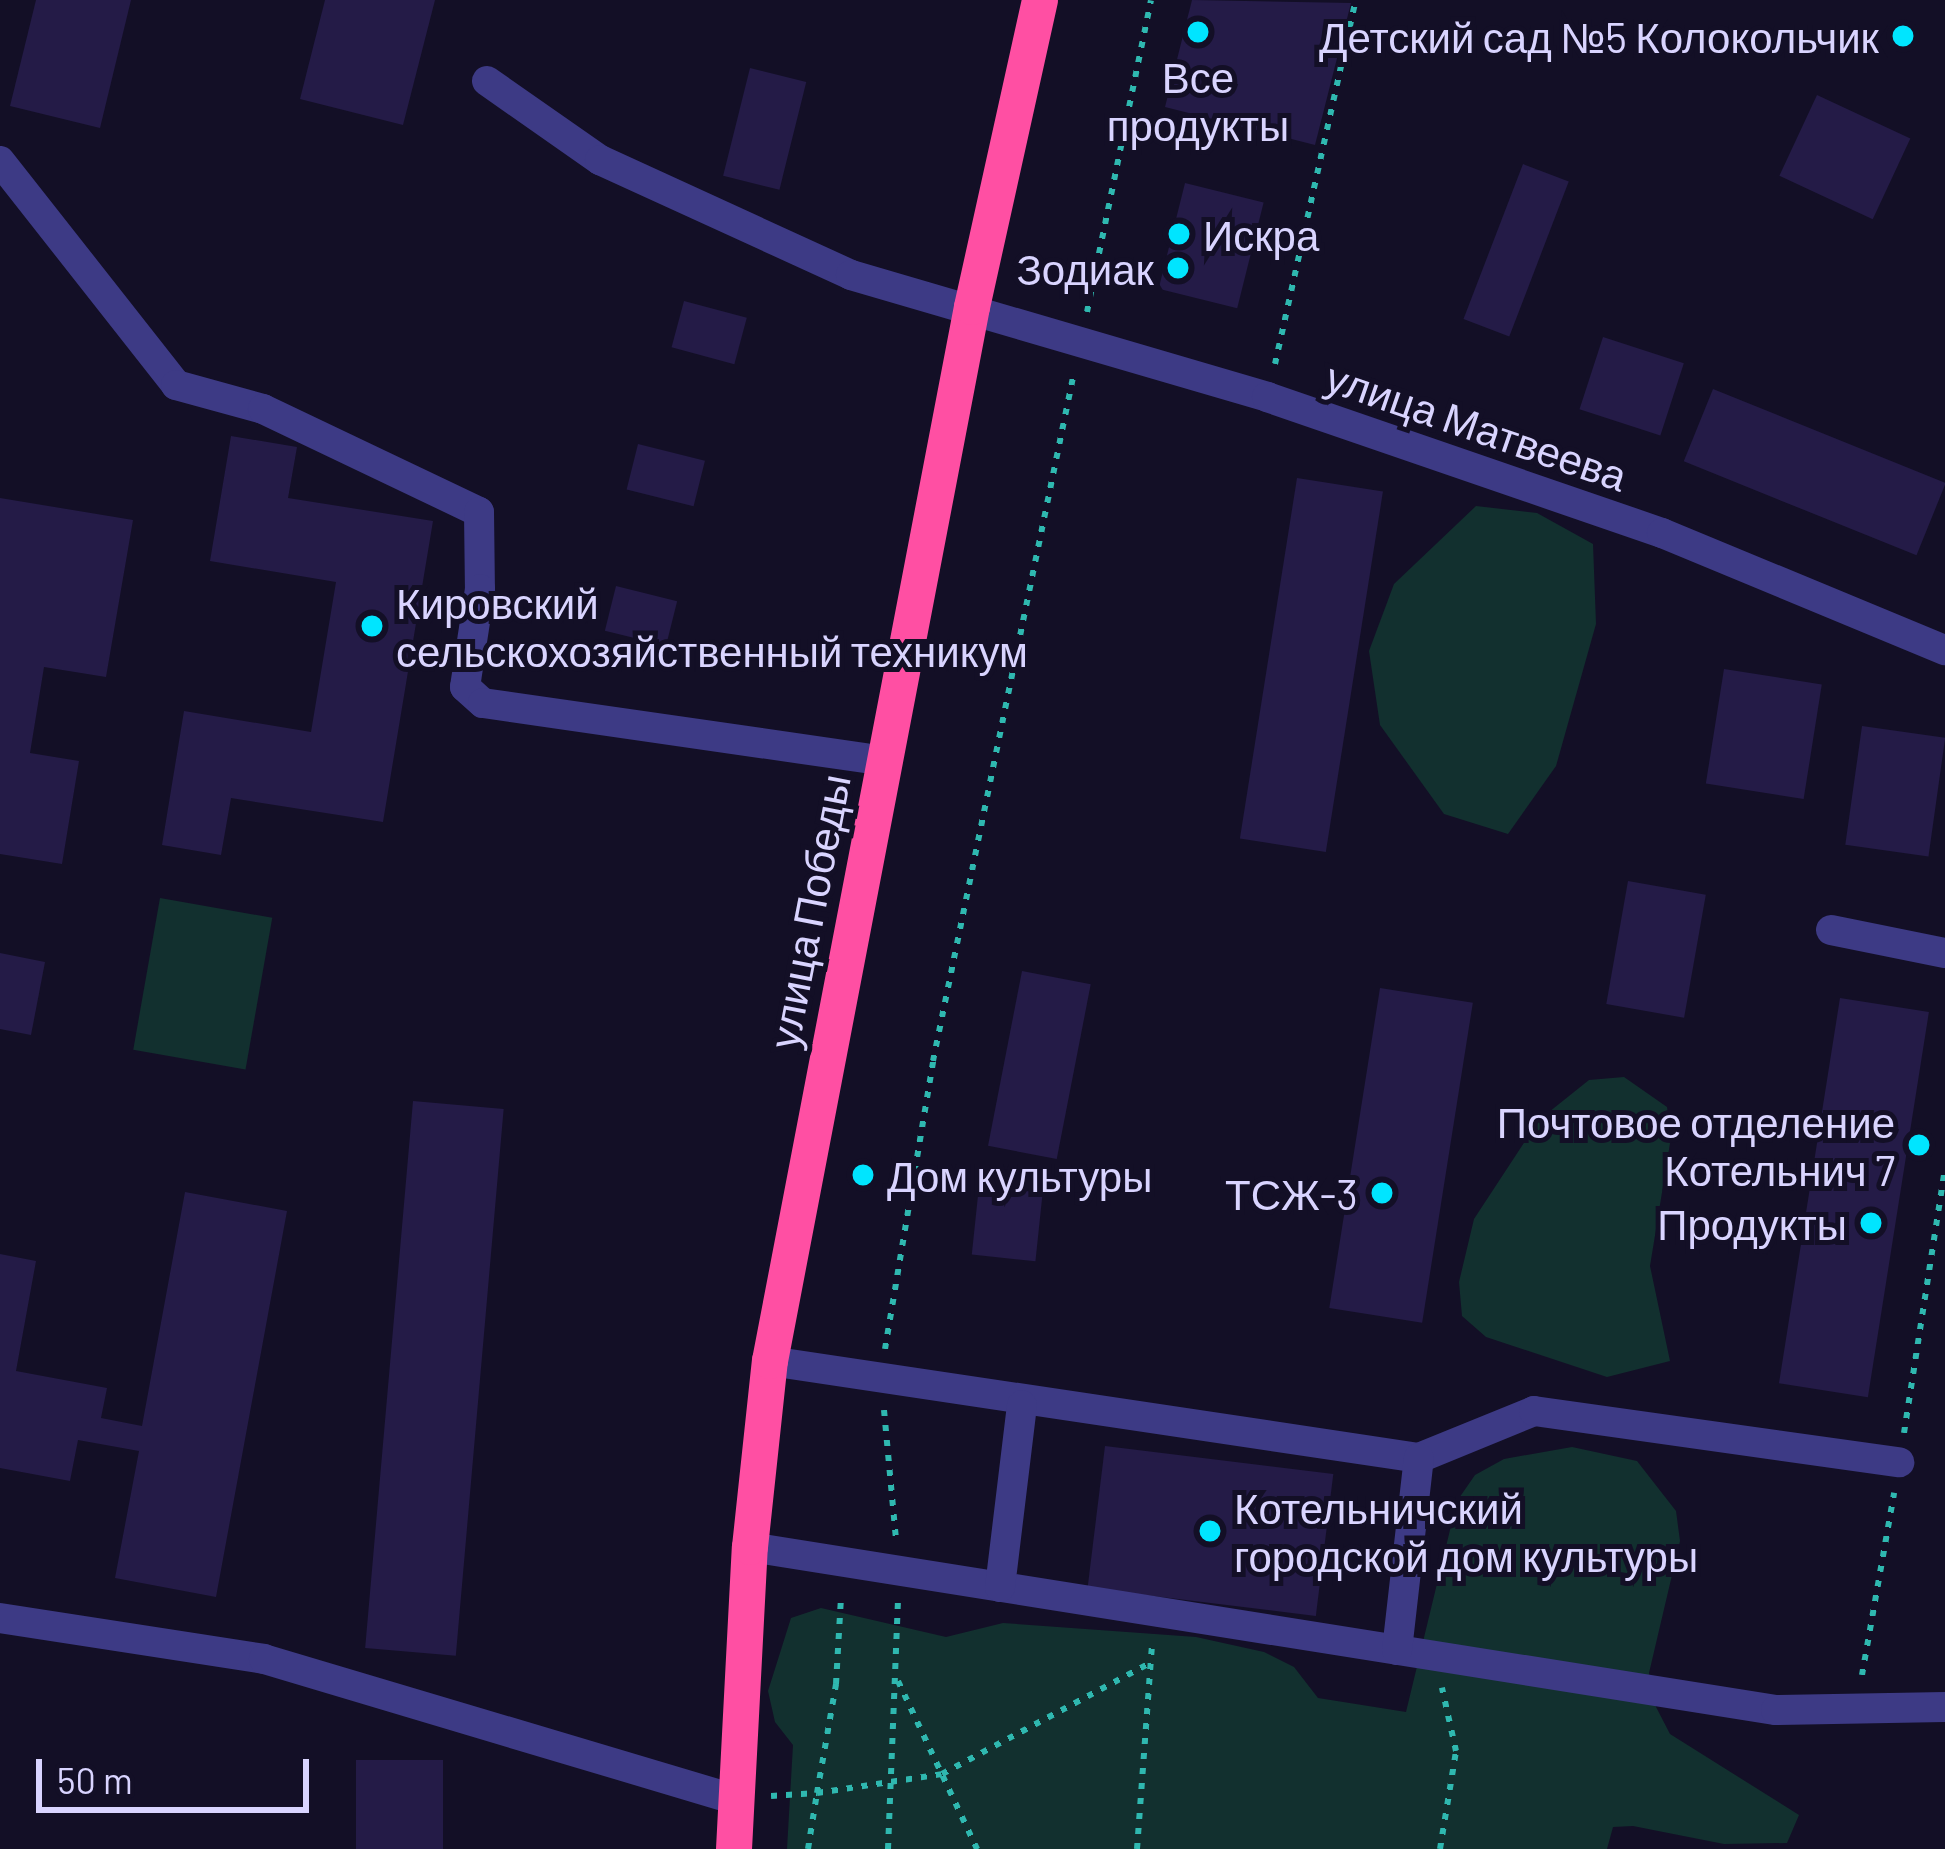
<!DOCTYPE html>
<meta charset="utf-8">
<style>
body{margin:0}
#map{position:relative;width:1945px;height:1849px;overflow:hidden;background:#130f26;font-family:Barlow,sans-serif}
div>[style]{position:absolute}
[style*='--x']{left:calc(var(--x)*1px);top:calc(var(--y)*1px);width:calc(var(--w)*1px);rotate:calc(var(--a)*1deg)}
.green>*{inset:0;background:#12302f;transform-origin:0 0}
.building>*{inset:0;background:#241b47;transform-origin:0 0}
.path>*{height:6px;margin-top:-3px;transform-origin:0;background:repeating-linear-gradient(90deg,#2fb8b0 0 6px,transparent 0 15px)}
.minor>*{height:30px;margin:-15px;padding:0 15px;transform-origin:15px;border-radius:15px;background:#3d3a85}
.highway>*{height:36px;margin:-18px;padding:0 18px;transform-origin:18px;border-radius:18px;background:#ff4fa3}
.dots>*{width:33px;height:33px;translate:-50% -50%;box-sizing:border-box;border:6px solid #130f26;border-radius:50%}
span{translate:-50% -50%;white-space:nowrap;text-align:center;line-height:1.15;-webkit-text-stroke:10px #130f26;paint-order:stroke}
.poi-label{font-size:42px;color:#d9d4ff}
.right{translate:-100% -50%;text-align:right}
.left{translate:0 -50%;text-align:left}
.street-label{font-size:42px;color:#d9d4ff}
.scale{position:absolute;left:36px;top:1759px;width:273px;height:54px;box-sizing:border-box;border:6px solid #d9d4ff;border-top:0;padding-left:15px;font-size:36px;line-height:42px;white-space:nowrap;color:#d9d4ff;-webkit-text-stroke:9px #130f26;paint-order:stroke}
</style>
<div id="map">
<div class="green">
<div style="clip-path:polygon(1476px 506px,1537px 513px,1593px 544px,1596px 624px,1556px 766px,1508px 834px,1444px 814px,1380px 725px,1369px 651px,1394px 584px)"></div>
<div style="left:160px;top:898px;width:114px;height:154px;rotate:10deg"></div>
<div style="clip-path:polygon(1624px 1077px,1667px 1107px,1671px 1137px,1650px 1266px,1670px 1361px,1607px 1377px,1486px 1337px,1462px 1316px,1459px 1282px,1474px 1219px,1539px 1120px,1589px 1080px)"></div>
<div style="clip-path:polygon(1572px 1447px,1637px 1461px,1676px 1511px,1680px 1541px,1649px 1673px,1655px 1705px,1670px 1734px,1799px 1815px,1787px 1843px,1724px 1844px,1633px 1826px,1613px 1827px,1607px 1849px,787px 1849px,793px 1745px,775px 1722px,768px 1691px,791px 1618px,821px 1608px,946px 1637px,1003px 1623px,1196px 1637px,1264px 1652px,1294px 1667px,1318px 1698px,1406px 1712px,1457px 1501px,1475px 1475px,1504px 1459px)"></div>
</div>
<div class="building">
<div style="clip-path:polygon(36px 0,131px 0,100px 128px,10px 106px)"></div>
<div style="clip-path:polygon(325px 0,435px 0,403px 125px,300px 99px)"></div>
<div style="clip-path:polygon(1192px 0,1351px 3px,1315px 145px,1165px 107px)"></div>
<div style="left:750px;top:68px;width:58px;height:111px;rotate:14deg"></div>
<div style="left:1817px;top:95px;width:103px;height:89px;rotate:25deg"></div>
<div style="left:1523px;top:164px;width:49px;height:166px;rotate:21deg"></div>
<div style="left:1185px;top:183px;width:81px;height:109px;rotate:14deg"></div>
<div style="left:684px;top:301px;width:65px;height:48px;rotate:15deg"></div>
<div style="left:1603px;top:337px;width:85px;height:76px;rotate:18deg"></div>
<div style="left:1713px;top:389px;width:251px;height:78px;rotate:22deg"></div>
<div style="clip-path:polygon(231px 436px,297px 447px,288px 498px,433px 521px,383px 822px,231px 798px,221px 855px,162px 845px,184px 711px,311px 732px,336px 582px,210px 561px)"></div>
<div style="left:638px;top:444px;width:69px;height:47px;rotate:14deg"></div>
<div style="left:1297px;top:478px;width:87px;height:365px;rotate:9deg"></div>
<div style="clip-path:polygon(0 498px,133px 520px,106px 677px,44px 667px,30px 753px,79px 761px,62px 864px,0 854px)"></div>
<div style="left:616px;top:586px;width:63px;height:46px;rotate:14deg"></div>
<div style="left:1724px;top:669px;width:99px;height:116px;rotate:9deg"></div>
<div style="left:1862px;top:726px;width:84px;height:120px;rotate:8deg"></div>
<div style="left:1628px;top:881px;width:79px;height:125px;rotate:10deg"></div>
<div style="clip-path:polygon(0 953px,45px 962px,31px 1035px,0 1029px)"></div>
<div style="left:1022px;top:971px;width:70px;height:178px;rotate:11deg"></div>
<div style="left:1380px;top:988px;width:94px;height:324px;rotate:9deg"></div>
<div style="left:1840px;top:998px;width:90px;height:390px;rotate:9deg"></div>
<div style="left:413px;top:1101px;width:91px;height:549px;rotate:5deg"></div>
<div style="left:979px;top:1186px;width:64px;height:69px;rotate:6deg"></div>
<div style="clip-path:polygon(185px 1192px,287px 1211px,216px 1597px,115px 1578px,139px 1451px,78px 1440px,70px 1481px,0 1468px,0 1254px,36px 1261px,16px 1371px,107px 1388px,101px 1418px,142px 1426px)"></div>
<div style="left:1105px;top:1446px;width:230px;height:143px;rotate:7deg"></div>
<div style="left:356px;top:1760px;width:87px;height:89px"></div>
</div>
<div class="path">
<div style="--x:1087;--y:312;--w:318;--a:-78.4"></div>
<div style="--x:1275;--y:364;--w:373;--a:-77.5"></div>
<div style="--x:885;--y:1349;--w:292;--a:-80.5"></div>
<div style="--x:933;--y:1061;--w:703;--a:-78.43"></div>
<div style="--x:884;--y:1410;--w:131;--a:84.7"></div>
<div style="--x:1904;--y:1433;--w:268;--a:-81.2"></div>
<div style="--x:1862;--y:1675;--w:185;--a:-80"></div>
<div style="--x:898;--y:1681;--w:186;--a:64.8"></div>
<div style="--x:771;--y:1796;--w:46;--a:-3.7"></div>
<div style="--x:817;--y:1793;--w:111;--a:-80.1"></div>
<div style="--x:836;--y:1684;--w:88;--a:-86.7"></div>
<div style="--x:808;--y:1849;--w:57;--a:-80.9"></div>
<div style="--x:817;--y:1793;--w:126;--a:-8.6"></div>
<div style="--x:942;--y:1774;--w:236;--a:-28.1"></div>
<div style="--x:888;--y:1849;--w:248;--a:-87.7"></div>
<div style="--x:1137;--y:1849;--w:205;--a:-85.8"></div>
<div style="--x:1440;--y:1849;--w:99;--a:-80.7"></div>
<div style="--x:1456;--y:1751;--w:65;--a:-102.5"></div>
</div>
<div class="minor">
<div style="--x:487;--y:81;--w:138;--a:35"></div>
<div style="--x:600;--y:160;--w:276;--a:24.6"></div>
<div style="--x:851;--y:275;--w:434;--a:16.3"></div>
<div style="--x:1267;--y:397;--w:418;--a:19"></div>
<div style="--x:1662;--y:533;--w:306;--a:22.5"></div>
<div style="--x:0;--y:161;--w:285;--a:51.8"></div>
<div style="--x:176;--y:385;--w:90;--a:15.4"></div>
<div style="--x:263;--y:409;--w:239;--a:25.5"></div>
<div style="--x:479;--y:512;--w:77;--a:89.3"></div>
<div style="--x:480;--y:589;--w:99;--a:98.7"></div>
<div style="--x:465;--y:687;--w:24;--a:42"></div>
<div style="--x:483;--y:703;--w:405;--a:8.2"></div>
<div style="--x:1831;--y:930;--w:116;--a:11.4"></div>
<div style="--x:770;--y:1361;--w:656;--a:8.5"></div>
<div style="--x:1419;--y:1458;--w:124;--a:-22.2"></div>
<div style="--x:1534;--y:1411;--w:369;--a:8"></div>
<div style="--x:750;--y:1547;--w:1039;--a:9.03"></div>
<div style="--x:1776;--y:1710;--w:169;--a:-1"></div>
<div style="--x:1000;--y:1587;--w:183;--a:-83.1"></div>
<div style="--x:0;--y:1618;--w:267;--a:8.8"></div>
<div style="--x:264;--y:1659;--w:491;--a:16.6"></div>
<div style="--x:1397;--y:1650;--w:193;--a:-83.5"></div>
</div>
<div class="highway">
<div style="--x:734;--y:1849;--w:302;--a:-87"></div>
<div style="--x:750;--y:1547;--w:187;--a:-83.9"></div>
<div style="--x:770;--y:1361;--w:1073;--a:-79.15"></div>
<div style="--x:972;--y:307;--w:314;--a:-77.5"></div>
</div>
<div class="dots">
<div style="left:1198px;top:32px;background:#00e5ff"></div>
<div style="left:1903px;top:36px;background:#00e5ff"></div>
<div style="left:1179px;top:234px;background:#00e5ff"></div>
<div style="left:1178px;top:268px;background:#00e5ff"></div>
<div style="left:372px;top:626px;background:#00e5ff"></div>
<div style="left:1919px;top:1145px;background:#00e5ff"></div>
<div style="left:863px;top:1175px;background:#00e5ff"></div>
<div style="left:1382px;top:1193px;background:#00e5ff"></div>
<div style="left:1871px;top:1223px;background:#00e5ff"></div>
<div style="left:1210px;top:1531px;background:#00e5ff"></div>
</div>
<div class="poi-label">
<span class="right" style="left:1879px;top:36px">Детский сад №5 Колокольчик</span>
<span style="left:1198px;top:100px">Все<br>продукты</span>
<span class="left" style="left:1203px;top:234px">Искра</span>
<span class="right" style="left:1154px;top:268px">Зодиак</span>
<span class="left" style="left:396px;top:626px">Кировский<br>сельскохозяйственный техникум</span>
<span class="right" style="left:1895px;top:1145px">Почтовое отделение<br>Котельнич 7</span>
<span class="left" style="left:887px;top:1175px">Дом культуры</span>
<span class="right" style="left:1358px;top:1193px">ТСЖ-3</span>
<span class="right" style="left:1847px;top:1223px">Продукты</span>
<span class="left" style="left:1234px;top:1531px">Котельничский<br>городской дом культуры</span>
</div>
<div class="street-label">
<span style="left:1477px;top:425px;rotate:19deg">улица Матвеева</span>
<span style="left:808px;top:911px;rotate:-79deg">улица Победы</span>
</div>
<div class="scale">50 m</div>
</div>
